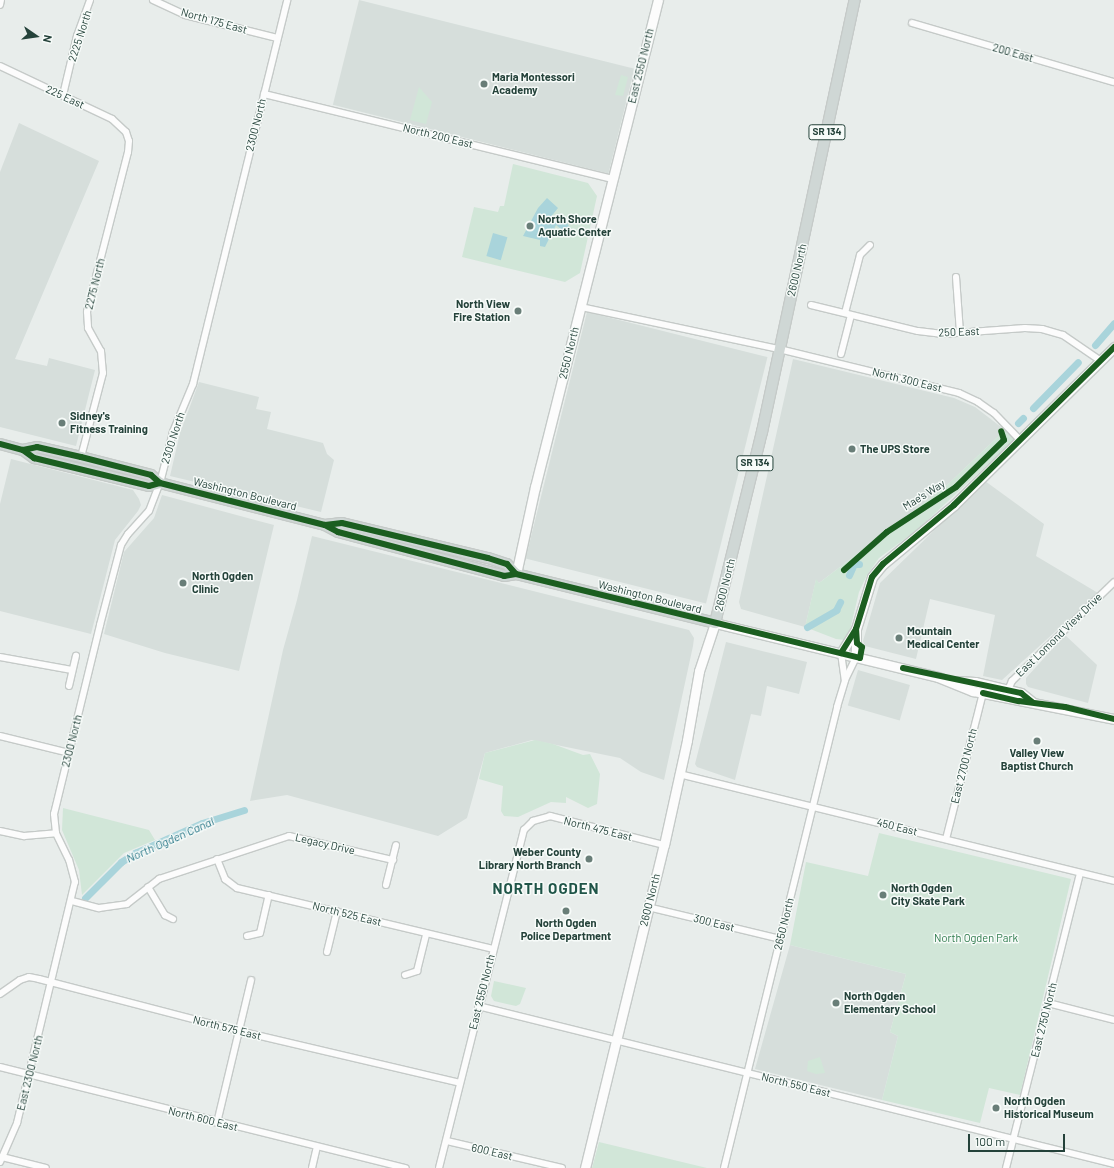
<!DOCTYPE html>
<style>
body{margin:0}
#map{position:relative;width:1114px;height:1168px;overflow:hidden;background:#e8edeb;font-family:Barlow,sans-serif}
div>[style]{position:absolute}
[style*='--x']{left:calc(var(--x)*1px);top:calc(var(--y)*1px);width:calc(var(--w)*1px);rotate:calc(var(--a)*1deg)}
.built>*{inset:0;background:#d6dedb;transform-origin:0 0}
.green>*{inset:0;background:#d1e6d8}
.water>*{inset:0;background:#a9d4db;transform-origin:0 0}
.canal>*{height:7px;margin:-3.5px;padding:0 3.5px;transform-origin:3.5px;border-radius:3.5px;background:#a9d4db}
.roads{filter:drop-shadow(1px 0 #c5cac8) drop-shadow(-1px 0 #c5cac8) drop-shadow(0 1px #c5cac8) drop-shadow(0 -1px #c5cac8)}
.street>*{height:6px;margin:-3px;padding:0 3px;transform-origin:3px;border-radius:3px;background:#fcfcfc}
.secondary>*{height:9px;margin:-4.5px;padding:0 4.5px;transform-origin:4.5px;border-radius:4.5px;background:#fcfcfc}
.primary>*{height:10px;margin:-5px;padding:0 5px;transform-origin:5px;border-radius:5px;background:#cfd7d5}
.cycleway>*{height:6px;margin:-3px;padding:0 3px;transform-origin:3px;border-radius:3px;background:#1b5e20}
.dots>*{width:11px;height:11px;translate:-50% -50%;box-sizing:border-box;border:2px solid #f7fbf9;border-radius:50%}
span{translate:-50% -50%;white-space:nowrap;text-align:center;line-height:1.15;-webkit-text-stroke:3px #f7fbf9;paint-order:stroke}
.shield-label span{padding:1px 3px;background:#f7fbf9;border:1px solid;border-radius:3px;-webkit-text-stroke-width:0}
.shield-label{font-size:10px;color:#24423a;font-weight:700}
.street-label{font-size:11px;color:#24423a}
.poi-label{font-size:11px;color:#24423a;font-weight:700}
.left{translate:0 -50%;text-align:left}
.right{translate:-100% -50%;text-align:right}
.park-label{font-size:11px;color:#2d7a4b}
.water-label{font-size:12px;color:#1c6f80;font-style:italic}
.district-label{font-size:15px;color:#1f5548;font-weight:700;letter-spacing:1px}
.north{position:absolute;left:16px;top:16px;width:40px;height:40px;-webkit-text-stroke:3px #f7fbf9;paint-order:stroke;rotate:103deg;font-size:11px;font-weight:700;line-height:16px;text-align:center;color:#24423a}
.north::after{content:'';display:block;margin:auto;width:14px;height:18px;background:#24423a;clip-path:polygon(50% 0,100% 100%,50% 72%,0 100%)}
.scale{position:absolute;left:968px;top:1134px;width:97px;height:18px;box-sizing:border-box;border:2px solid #24423a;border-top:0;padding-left:5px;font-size:12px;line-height:14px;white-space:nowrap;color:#24423a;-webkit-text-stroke:3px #f7fbf9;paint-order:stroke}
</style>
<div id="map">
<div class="built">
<div style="left:359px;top:0;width:284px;height:108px;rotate:14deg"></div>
<div style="clip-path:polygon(19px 123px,99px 161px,15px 359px,47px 366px,49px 358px,95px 370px,76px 446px,0 427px,0 172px)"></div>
<div style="left:587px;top:312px;width:186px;height:254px;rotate:14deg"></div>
<div style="clip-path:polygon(793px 359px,954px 398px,975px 407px,1005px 430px,946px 486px,819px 583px,816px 580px,805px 627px,741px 609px,739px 602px)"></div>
<div style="clip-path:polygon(199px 382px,259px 397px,256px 409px,271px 412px,267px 429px,323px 443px,327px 454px,334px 460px,321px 512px,170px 476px,180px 433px)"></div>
<div style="clip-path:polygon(11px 459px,133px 490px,139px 499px,141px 505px,138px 511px,115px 540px,91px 634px,0 611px,0 504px)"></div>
<div style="clip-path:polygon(985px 481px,1044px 524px,1036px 556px,1098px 593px,1002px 680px,983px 676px,995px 615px,930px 599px,916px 659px,865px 646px,863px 641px,880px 583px)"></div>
<div style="clip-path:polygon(162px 495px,274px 525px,239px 671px,165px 653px,104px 634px,124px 552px,154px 518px)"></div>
<div style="clip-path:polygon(312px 536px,689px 630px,694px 638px,693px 646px,664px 780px,641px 772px,620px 758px,532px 740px,485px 753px,467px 818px,438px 836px,287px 795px,250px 801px,283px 650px,297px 600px)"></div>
<div style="clip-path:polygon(1065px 635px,1097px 665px,1088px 703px,1028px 687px,1026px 684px,1026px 678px)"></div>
<div style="clip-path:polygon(726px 642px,807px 662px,799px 694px,767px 686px,761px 716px,751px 714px,735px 780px,697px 767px,695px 764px)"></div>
<div style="left:858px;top:670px;width:54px;height:37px;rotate:16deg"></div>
<div style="clip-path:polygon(790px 945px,906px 974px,890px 1032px,898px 1036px,882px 1100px,755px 1069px)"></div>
</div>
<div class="green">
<div style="clip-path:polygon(621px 75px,628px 77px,623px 96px,615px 95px)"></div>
<div style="clip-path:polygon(419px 87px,432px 102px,426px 124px,410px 120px)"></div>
<div style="clip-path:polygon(513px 164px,588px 183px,597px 196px,580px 273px,565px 282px,462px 257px,474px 207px,498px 212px,500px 206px,504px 206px)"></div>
<div style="clip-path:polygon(1005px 430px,1014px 440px,918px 529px,879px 558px,867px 575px,859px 592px,849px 634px,845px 640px,836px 639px,805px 627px,816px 579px,819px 583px,946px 486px)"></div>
<div style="clip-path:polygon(535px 740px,553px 744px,583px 755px,590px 754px,600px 774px,597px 804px,588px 808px,566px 797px,566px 803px,551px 802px,518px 817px,504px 816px,501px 811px,503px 786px,479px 779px,485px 753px)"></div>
<div style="clip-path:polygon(63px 808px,149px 830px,155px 840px,124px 853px,82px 895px,79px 870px,62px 830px)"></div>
<div style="clip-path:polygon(879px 833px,1071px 879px,1020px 1095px,989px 1088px,980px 1123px,882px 1100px,898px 1036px,890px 1032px,906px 974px,790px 945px,806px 862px,868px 876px)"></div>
<div style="clip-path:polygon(494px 981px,526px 988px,520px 1004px,516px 1006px,494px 1001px,491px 996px)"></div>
<div style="clip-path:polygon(820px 1057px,825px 1073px,816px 1074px,807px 1071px,808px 1061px)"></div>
<div style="clip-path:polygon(599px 1142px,707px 1168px,592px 1168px)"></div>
</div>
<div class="water">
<div style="clip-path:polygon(547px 198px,558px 208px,550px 218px,556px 223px,558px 219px,563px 218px,572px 230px,567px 234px,556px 225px,545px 247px,540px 246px,540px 240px,523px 236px,538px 208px)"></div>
<div style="left:493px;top:233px;width:15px;height:24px;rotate:16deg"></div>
</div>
<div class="canal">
<div style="--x:1095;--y:345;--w:29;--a:-49"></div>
<div style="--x:1033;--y:408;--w:64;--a:-45.6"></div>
<div style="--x:1018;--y:423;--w:7;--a:-45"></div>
<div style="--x:849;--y:575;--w:12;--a:-66"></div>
<div style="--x:854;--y:564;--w:5;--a:0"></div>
<div style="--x:807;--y:627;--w:34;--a:-30"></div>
<div style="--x:836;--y:610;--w:9;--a:-63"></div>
<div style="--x:85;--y:898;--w:51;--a:-45"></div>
<div style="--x:121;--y:862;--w:17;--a:-33"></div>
<div style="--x:135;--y:853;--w:73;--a:-24.1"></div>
<div style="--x:202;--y:823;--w:44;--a:-17.2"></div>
</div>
<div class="roads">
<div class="street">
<div style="--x:153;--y:0;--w:35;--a:25"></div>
<div style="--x:185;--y:15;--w:95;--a:14"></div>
<div style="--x:0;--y:5;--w:5;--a:-79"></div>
<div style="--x:912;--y:23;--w:210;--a:16.3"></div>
<div style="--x:0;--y:66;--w:124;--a:25.3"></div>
<div style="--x:112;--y:119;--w:19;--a:43"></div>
<div style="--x:126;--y:132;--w:9;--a:72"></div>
<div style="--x:129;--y:141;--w:11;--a:95"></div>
<div style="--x:128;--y:152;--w:165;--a:104.4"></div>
<div style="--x:87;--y:312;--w:16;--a:86"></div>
<div style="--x:88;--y:328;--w:26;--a:61"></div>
<div style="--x:101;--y:351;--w:22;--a:85"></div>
<div style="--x:103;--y:373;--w:87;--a:104.7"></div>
<div style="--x:264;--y:94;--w:359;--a:13.7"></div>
<div style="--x:63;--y:95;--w:61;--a:-76.7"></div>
<div style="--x:77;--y:36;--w:38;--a:-70"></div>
<div style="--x:956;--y:277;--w:56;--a:85.9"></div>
<div style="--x:811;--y:305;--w:110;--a:13.7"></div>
<div style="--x:918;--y:331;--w:25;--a:7"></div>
<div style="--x:943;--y:334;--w:82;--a:-4.2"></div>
<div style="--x:1025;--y:328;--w:17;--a:3"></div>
<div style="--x:1042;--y:329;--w:22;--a:16"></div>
<div style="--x:1063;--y:335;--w:46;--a:34.4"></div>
<div style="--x:581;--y:307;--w:202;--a:12"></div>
<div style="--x:779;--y:349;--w:185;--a:13.7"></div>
<div style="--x:959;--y:393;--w:21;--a:25"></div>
<div style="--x:978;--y:402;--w:19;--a:35"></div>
<div style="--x:994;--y:413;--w:37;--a:46"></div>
<div style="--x:845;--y:313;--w:60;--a:-75.5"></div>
<div style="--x:860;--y:255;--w:14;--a:-45"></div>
<div style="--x:841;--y:354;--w:40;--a:-75.6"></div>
<div style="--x:841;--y:653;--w:27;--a:82"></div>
<div style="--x:0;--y:657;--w:73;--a:10.2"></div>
<div style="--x:69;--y:686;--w:31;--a:-77"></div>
<div style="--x:1008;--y:690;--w:10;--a:-66"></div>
<div style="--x:1012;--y:681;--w:142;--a:-44.1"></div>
<div style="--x:0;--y:736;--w:71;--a:13.8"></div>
<div style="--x:679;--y:774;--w:448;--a:13.8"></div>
<div style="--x:0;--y:831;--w:25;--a:12"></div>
<div style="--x:24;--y:836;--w:32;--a:-5"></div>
<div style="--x:946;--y:839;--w:151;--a:-75.8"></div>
<div style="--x:217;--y:859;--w:22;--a:68"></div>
<div style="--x:225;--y:879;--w:15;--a:37"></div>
<div style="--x:237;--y:888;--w:263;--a:13.4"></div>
<div style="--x:386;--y:885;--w:41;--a:-76"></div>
<div style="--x:148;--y:887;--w:33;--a:59"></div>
<div style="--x:165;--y:915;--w:9;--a:27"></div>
<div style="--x:72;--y:901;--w:28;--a:15"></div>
<div style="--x:99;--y:908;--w:28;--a:-8"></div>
<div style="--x:127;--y:904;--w:41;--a:-38"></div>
<div style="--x:159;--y:879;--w:137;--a:-18.3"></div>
<div style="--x:289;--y:836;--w:107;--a:13"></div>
<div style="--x:648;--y:907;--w:136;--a:13.6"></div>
<div style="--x:247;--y:936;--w:13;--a:-13"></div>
<div style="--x:260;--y:933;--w:39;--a:-77"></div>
<div style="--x:327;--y:952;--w:42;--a:-76.3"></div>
<div style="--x:405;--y:975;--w:13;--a:-18"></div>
<div style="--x:417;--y:971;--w:38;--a:-76"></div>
<div style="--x:0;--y:994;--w:24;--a:-35"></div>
<div style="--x:20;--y:980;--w:9;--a:-18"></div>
<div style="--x:29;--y:977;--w:10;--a:11"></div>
<div style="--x:39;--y:979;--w:207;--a:14.6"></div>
<div style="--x:239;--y:1031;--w:227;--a:13.2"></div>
<div style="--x:1048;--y:1003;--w:68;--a:14.4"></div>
<div style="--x:478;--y:1006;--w:655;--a:13.95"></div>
<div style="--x:0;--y:1067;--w:418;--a:14"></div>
<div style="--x:217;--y:1123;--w:147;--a:-76.6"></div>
<div style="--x:447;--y:1141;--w:118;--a:13.2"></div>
<div style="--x:2;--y:1157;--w:45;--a:14"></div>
<div style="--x:0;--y:1162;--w:43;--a:-66.4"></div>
<div style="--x:17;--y:1123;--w:248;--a:-76.5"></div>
<div style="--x:75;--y:882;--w:23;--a:-105"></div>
<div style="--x:69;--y:860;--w:30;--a:-116"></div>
<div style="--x:56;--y:833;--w:19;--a:-96"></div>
<div style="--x:54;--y:814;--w:195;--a:-76.3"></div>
<div style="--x:100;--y:625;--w:83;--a:-75.3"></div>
<div style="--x:121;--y:545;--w:13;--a:-58"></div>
<div style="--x:128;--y:534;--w:31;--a:-48"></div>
<div style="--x:149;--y:511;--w:30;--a:-69"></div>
<div style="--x:160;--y:483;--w:53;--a:-75.7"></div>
<div style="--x:173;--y:432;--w:52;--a:-67.4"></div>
<div style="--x:193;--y:384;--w:395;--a:-76.2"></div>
<div style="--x:312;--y:1168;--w:22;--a:-77"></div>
<div style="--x:439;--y:1168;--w:349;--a:-75.9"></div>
<div style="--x:524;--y:830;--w:13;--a:-45"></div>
<div style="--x:533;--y:821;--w:18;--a:-16"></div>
<div style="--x:550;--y:816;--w:118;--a:14.3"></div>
<div style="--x:724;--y:1168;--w:475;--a:-76.2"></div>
<div style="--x:837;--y:707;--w:28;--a:-73"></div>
<div style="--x:845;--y:680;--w:25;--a:-64"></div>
<div style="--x:1006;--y:1168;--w:304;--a:-75.9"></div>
</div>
<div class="secondary">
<div style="--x:516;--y:574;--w:89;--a:-77.7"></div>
<div style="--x:535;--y:487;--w:502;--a:-75.83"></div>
<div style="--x:841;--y:653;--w:28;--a:-58"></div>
<div style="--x:856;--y:629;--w:54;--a:-72.9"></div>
<div style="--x:872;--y:577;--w:17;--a:-50"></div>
<div style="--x:883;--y:564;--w:92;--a:-39.7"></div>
<div style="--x:954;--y:505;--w:225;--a:-44.6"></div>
<div style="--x:856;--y:657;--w:28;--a:-90"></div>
<div style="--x:957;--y:681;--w:18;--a:3"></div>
<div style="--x:975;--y:682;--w:47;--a:13.4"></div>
<div style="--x:1021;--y:693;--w:14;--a:39"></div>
<div style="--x:585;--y:1168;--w:333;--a:-76.3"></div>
<div style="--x:664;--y:845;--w:107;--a:-77.6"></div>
<div style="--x:687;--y:740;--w:70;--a:-80.1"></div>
<div style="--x:699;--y:671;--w:51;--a:-71.6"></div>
<div style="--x:715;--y:623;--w:229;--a:13.6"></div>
<div style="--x:938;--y:677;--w:38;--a:22"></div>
<div style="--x:973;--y:691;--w:144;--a:11.2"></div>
</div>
<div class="primary">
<div style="--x:0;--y:444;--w:24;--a:15"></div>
<div style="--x:23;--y:450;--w:14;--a:36"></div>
<div style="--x:34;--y:458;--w:118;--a:13.7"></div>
<div style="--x:149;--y:486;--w:11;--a:-15"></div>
<div style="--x:23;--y:450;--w:14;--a:-12"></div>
<div style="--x:37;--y:447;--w:45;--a:12.8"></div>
<div style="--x:81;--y:457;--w:72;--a:14.4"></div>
<div style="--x:151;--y:475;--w:12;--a:42"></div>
<div style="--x:160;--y:483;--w:170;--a:14.3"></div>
<div style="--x:325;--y:525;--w:15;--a:28"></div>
<div style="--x:338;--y:532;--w:172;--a:14.8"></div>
<div style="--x:504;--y:576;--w:12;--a:-9"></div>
<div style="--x:516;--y:574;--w:205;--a:13.8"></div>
<div style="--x:715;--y:623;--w:197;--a:-76.2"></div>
<div style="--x:762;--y:432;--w:442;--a:-77.9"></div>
<div style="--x:325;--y:525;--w:17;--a:-7"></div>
<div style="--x:342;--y:523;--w:150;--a:13.5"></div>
<div style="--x:488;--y:558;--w:20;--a:18"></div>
<div style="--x:507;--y:564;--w:13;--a:48"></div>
</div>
</div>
<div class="cycleway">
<div style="--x:0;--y:444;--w:24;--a:15"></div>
<div style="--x:23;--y:450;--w:14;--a:36"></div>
<div style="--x:34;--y:458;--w:118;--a:13.7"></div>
<div style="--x:149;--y:486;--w:11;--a:-15"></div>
<div style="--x:23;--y:450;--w:14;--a:-12"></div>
<div style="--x:37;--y:447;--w:45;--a:12.8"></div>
<div style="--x:81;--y:457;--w:72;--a:14.4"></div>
<div style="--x:151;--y:475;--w:12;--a:42"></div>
<div style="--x:160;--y:483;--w:170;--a:14.3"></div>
<div style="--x:325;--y:525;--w:15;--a:28"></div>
<div style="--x:338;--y:532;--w:172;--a:14.8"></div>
<div style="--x:504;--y:576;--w:12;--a:-9"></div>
<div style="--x:516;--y:574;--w:354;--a:13.7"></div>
<div style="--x:860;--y:658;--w:11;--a:-80"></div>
<div style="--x:862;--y:647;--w:6;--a:-141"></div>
<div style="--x:857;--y:643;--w:14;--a:-94"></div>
<div style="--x:325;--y:525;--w:17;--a:-7"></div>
<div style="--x:342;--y:523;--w:150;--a:13.5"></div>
<div style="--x:488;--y:558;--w:20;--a:18"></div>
<div style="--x:507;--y:564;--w:13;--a:48"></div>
<div style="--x:844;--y:570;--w:57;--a:-41.5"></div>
<div style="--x:887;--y:532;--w:82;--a:-33.1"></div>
<div style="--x:956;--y:487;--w:67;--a:-44.4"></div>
<div style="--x:1004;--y:440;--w:9;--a:-108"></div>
<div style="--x:841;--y:653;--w:28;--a:-58"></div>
<div style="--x:856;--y:629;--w:54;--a:-72.9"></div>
<div style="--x:872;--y:577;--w:17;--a:-50"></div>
<div style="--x:883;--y:564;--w:92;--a:-39.7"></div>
<div style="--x:954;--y:505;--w:225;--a:-44.6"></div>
<div style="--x:903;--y:668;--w:121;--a:12"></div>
<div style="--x:1021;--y:693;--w:14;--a:39"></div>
<div style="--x:983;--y:693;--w:37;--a:13"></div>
<div style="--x:1019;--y:701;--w:46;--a:7.4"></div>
<div style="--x:1065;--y:707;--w:50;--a:13.8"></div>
</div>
<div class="dots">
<div style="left:484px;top:84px;background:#697e78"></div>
<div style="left:530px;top:226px;background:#697e78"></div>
<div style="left:518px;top:311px;background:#697e78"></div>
<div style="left:62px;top:423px;background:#697e78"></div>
<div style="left:852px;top:449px;background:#697e78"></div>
<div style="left:183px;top:583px;background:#697e78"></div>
<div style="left:899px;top:638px;background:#697e78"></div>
<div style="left:1037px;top:741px;background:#697e78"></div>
<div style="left:589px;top:859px;background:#697e78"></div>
<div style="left:883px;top:895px;background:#697e78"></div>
<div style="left:566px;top:911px;background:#697e78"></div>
<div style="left:836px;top:1003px;background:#697e78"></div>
<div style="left:996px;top:1108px;background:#697e78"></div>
</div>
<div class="shield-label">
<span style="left:827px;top:132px">SR 134</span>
<span style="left:755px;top:463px">SR 134</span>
</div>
<div class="street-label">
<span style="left:214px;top:21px;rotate:16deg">North 175 East</span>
<span style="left:80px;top:36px;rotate:-72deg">2225 North</span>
<span style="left:1013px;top:53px;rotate:16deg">200 East</span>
<span style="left:641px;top:66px;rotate:-76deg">East 2550 North</span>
<span style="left:65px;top:97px;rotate:25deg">225 East</span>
<span style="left:256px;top:125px;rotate:-76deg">2300 North</span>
<span style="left:438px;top:136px;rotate:14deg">North 200 East</span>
<span style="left:797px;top:270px;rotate:-77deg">2600 North</span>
<span style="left:95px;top:284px;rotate:-76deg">2275 North</span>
<span style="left:959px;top:332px;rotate:-2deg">250 East</span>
<span style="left:569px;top:353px;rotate:-76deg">2550 North</span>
<span style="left:907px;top:380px;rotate:14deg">North 300 East</span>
<span style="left:173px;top:438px;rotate:-72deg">2300 North</span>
<span style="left:245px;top:494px;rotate:14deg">Washington Boulevard</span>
<span style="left:924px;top:495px;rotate:-32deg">Mae's Way</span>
<span style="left:725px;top:585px;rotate:-76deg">2600 North</span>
<span style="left:650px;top:597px;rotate:14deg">Washington Boulevard</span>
<span style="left:1059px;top:635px;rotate:-44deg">East Lomond View Drive</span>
<span style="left:72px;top:741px;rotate:-76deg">2300 North</span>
<span style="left:964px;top:766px;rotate:-76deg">East 2700 North</span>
<span style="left:897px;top:827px;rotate:14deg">450 East</span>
<span style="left:598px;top:829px;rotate:14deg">North 475 East</span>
<span style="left:325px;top:844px;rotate:13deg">Legacy Drive</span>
<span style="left:650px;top:900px;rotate:-76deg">2600 North</span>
<span style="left:347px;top:914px;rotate:14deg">North 525 East</span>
<span style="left:714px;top:923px;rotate:14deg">300 East</span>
<span style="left:784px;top:924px;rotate:-76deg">2650 North</span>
<span style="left:482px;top:992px;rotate:-76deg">East 2550 North</span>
<span style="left:1044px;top:1020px;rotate:-76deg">East 2750 North</span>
<span style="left:227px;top:1028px;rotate:14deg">North 575 East</span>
<span style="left:30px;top:1073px;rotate:-76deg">East 2300 North</span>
<span style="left:796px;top:1085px;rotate:14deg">North 550 East</span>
<span style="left:203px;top:1119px;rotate:14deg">North 600 East</span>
<span style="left:492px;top:1152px;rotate:13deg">600 East</span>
</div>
<div class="poi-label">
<span class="left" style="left:492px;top:84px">Maria Montessori<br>Academy</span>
<span class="left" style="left:538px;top:226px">North Shore<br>Aquatic Center</span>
<span class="right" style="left:510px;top:311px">North View<br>Fire Station</span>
<span class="left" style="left:70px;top:423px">Sidney's<br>Fitness Training</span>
<span class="left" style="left:860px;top:449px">The UPS Store</span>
<span class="left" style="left:192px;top:583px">North Ogden<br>Clinic</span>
<span class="left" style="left:907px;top:638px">Mountain<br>Medical Center</span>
<span style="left:1037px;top:760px">Valley View<br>Baptist Church</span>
<span class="right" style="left:581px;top:859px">Weber County<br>Library North Branch</span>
<span class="left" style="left:891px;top:895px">North Ogden<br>City Skate Park</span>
<span style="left:566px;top:930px">North Ogden<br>Police Department</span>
<span class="left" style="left:844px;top:1003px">North Ogden<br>Elementary School</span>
<span class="left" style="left:1004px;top:1108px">North Ogden<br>Historical Museum</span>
</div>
<div class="park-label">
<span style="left:976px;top:938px">North Ogden Park</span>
</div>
<div class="water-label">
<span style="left:170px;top:840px;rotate:-24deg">North Ogden Canal</span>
</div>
<div class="district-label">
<span style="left:546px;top:889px">NORTH OGDEN</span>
</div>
<div class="north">N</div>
<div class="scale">100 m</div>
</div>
